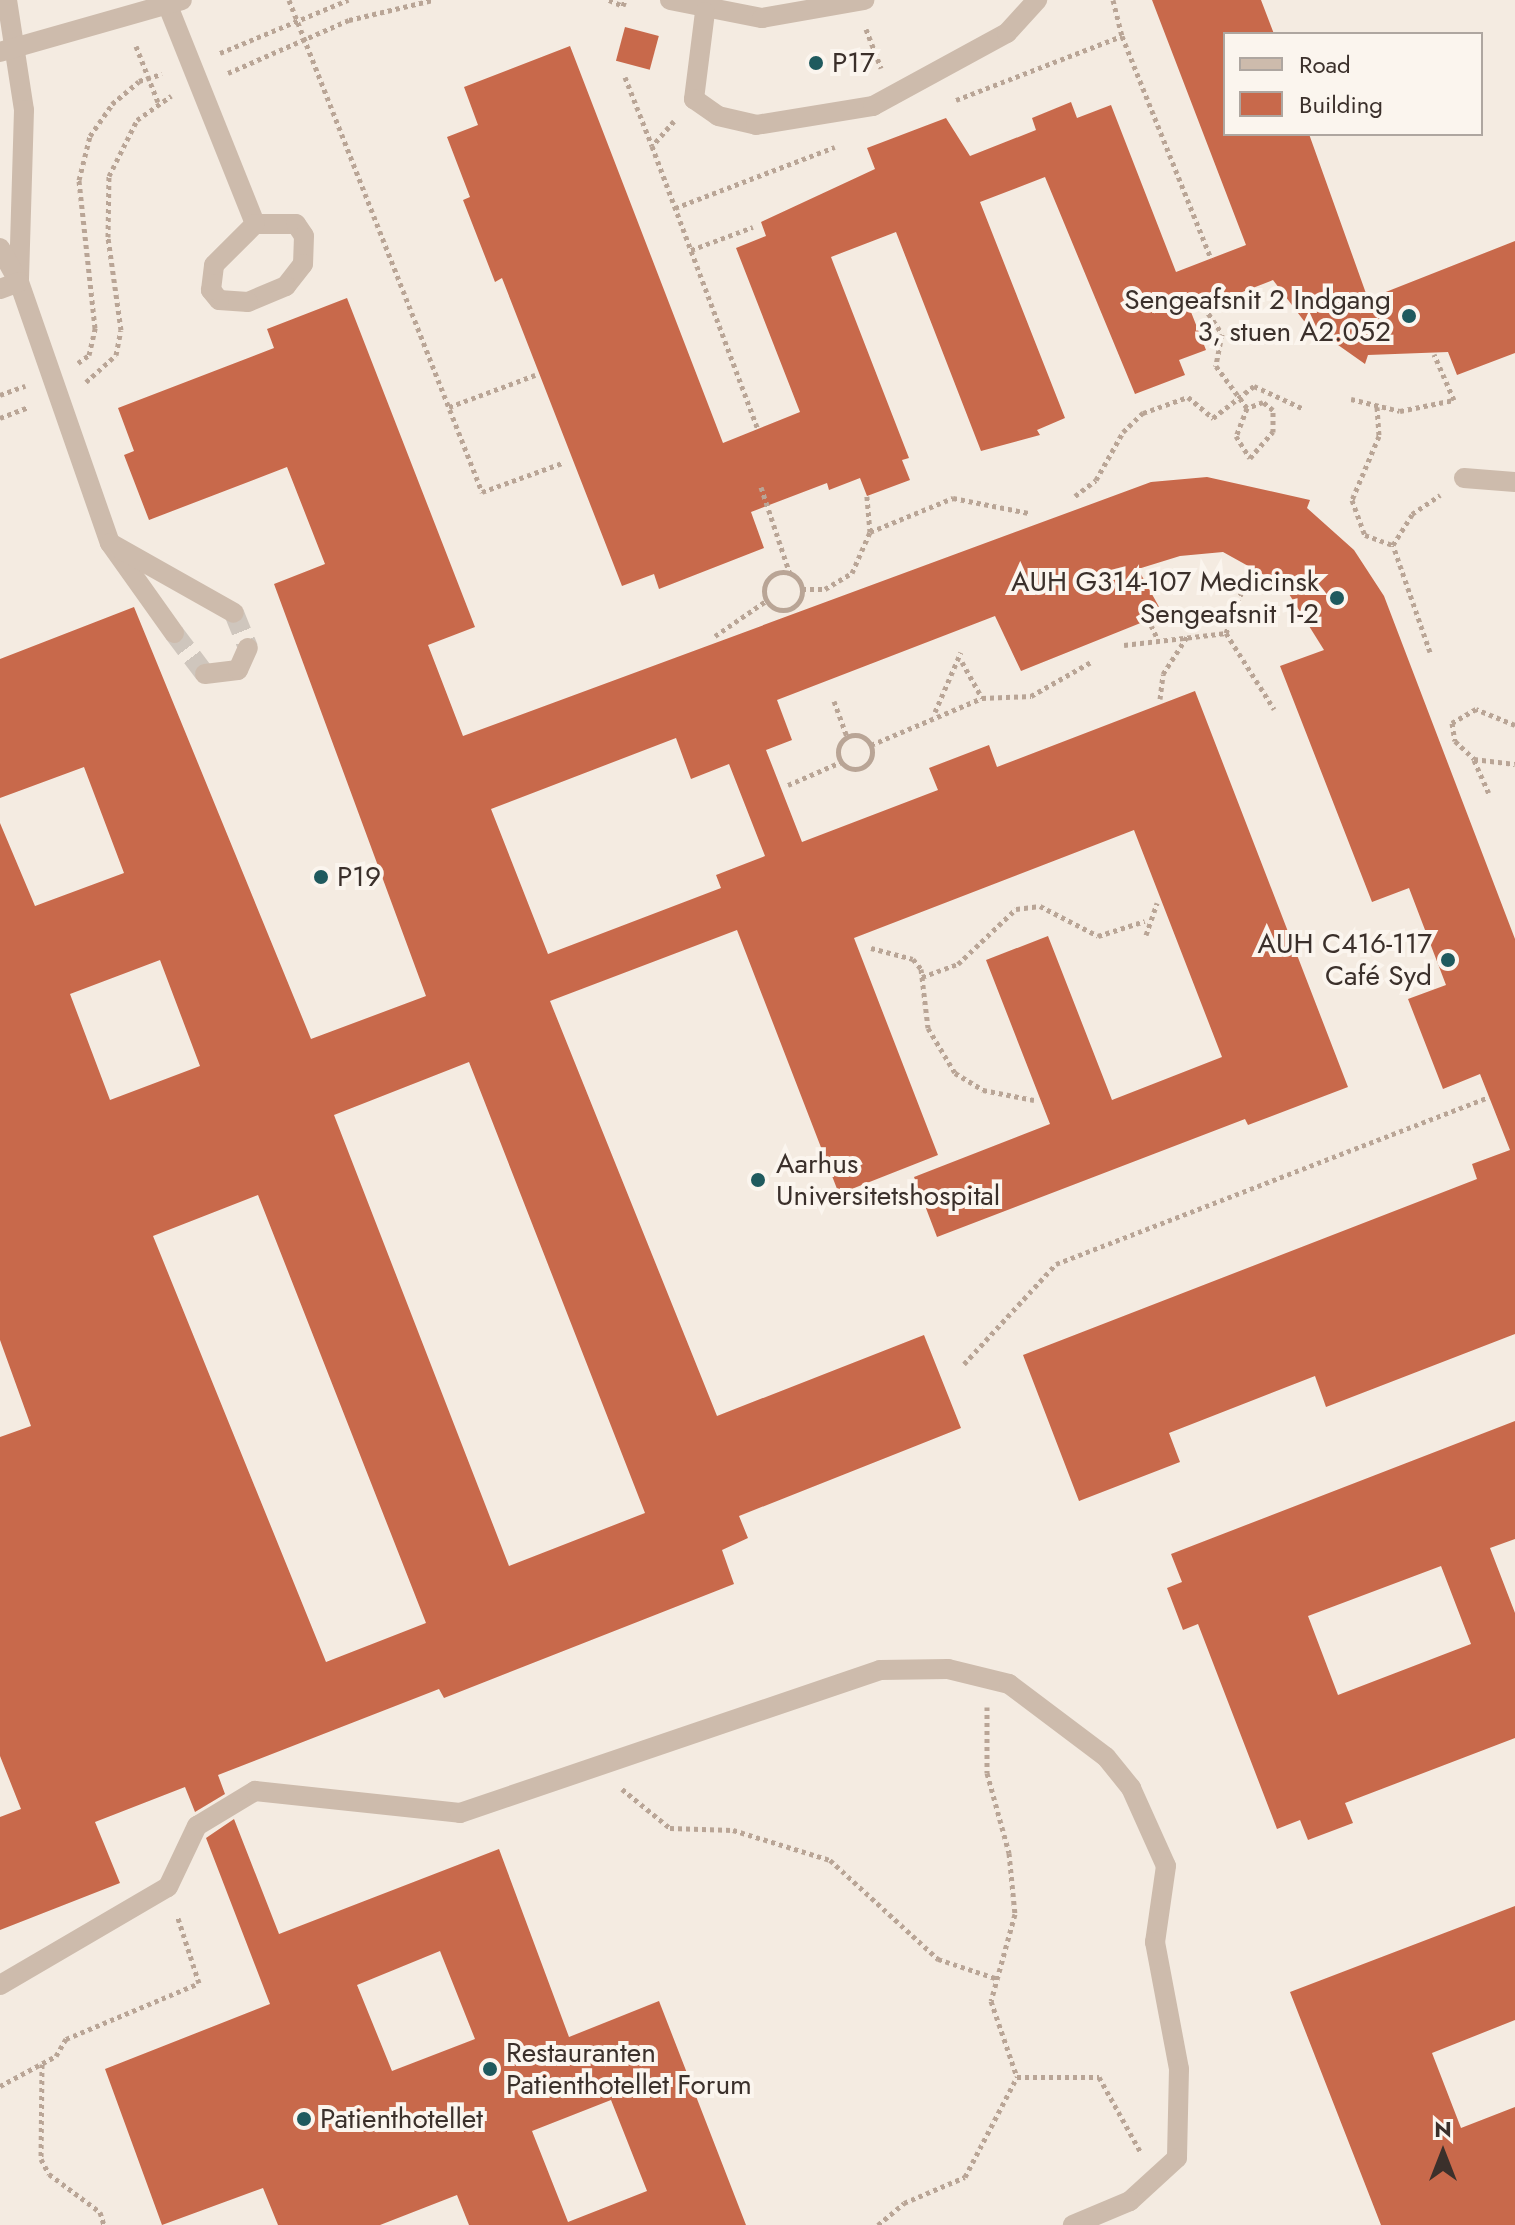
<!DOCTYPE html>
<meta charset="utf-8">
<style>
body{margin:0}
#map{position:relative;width:1515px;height:2225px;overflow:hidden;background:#f4ebe1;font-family:Jost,sans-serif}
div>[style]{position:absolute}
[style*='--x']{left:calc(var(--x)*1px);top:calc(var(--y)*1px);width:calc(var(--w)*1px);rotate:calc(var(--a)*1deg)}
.building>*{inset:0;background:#c8694b;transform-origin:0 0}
.minor-tunnel>*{height:20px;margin-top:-10px;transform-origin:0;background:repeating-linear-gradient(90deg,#cfc6bd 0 20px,transparent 0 30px)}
.path>*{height:5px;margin-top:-2.5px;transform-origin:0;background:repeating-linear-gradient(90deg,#b9a596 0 4px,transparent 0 8px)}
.path>.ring{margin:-2.5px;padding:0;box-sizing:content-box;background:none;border:5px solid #b9a596;border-radius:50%}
.minor>*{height:20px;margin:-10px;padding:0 10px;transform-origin:10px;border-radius:10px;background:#cdbbac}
.dots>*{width:22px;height:22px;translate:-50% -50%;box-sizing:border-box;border:4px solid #fbf5ee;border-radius:50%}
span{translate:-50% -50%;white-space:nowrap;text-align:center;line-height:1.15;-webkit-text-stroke:8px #fbf5ee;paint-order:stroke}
.poi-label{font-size:28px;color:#3b302b}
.left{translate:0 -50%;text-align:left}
.right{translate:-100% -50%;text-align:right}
.legend{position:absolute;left:1223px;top:32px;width:260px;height:104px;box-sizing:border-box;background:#fbf5ee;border:2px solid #aea6a0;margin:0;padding:10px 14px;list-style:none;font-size:24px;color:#3b302b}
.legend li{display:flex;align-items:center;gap:16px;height:40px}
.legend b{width:40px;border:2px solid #aea6a0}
.north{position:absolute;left:1403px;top:2113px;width:80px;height:80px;-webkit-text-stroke:6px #fbf5ee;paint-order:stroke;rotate:0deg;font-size:22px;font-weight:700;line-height:32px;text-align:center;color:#3b302b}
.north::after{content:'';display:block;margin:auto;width:28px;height:36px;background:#3b302b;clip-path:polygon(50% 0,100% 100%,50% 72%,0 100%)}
</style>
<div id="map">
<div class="building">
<div style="clip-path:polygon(1152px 0,1261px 0,1274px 34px,1225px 34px,1225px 134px,1309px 134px,1368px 299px,1515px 241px,1515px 353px,1457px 375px,1448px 352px,1368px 355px,1365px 364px,1304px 321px,1273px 280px,1191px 312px,1206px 350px,1179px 360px,1185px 375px,1135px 394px,1045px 177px,980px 202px,1065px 418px,1037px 430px,1040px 435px,981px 451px,896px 232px,831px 257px,909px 458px,902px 460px,910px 480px,867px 496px,860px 478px,829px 490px,827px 483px,751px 512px,764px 548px,659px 589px,654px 574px,622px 586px,502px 278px,495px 282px,463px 200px,470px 197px,447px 137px,478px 125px,464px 87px,570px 46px,723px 443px,800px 412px,736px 248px,766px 236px,761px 222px,875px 169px,867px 148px,946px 118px,970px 156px,1036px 130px,1032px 118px,1071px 102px,1077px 118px,1111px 105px,1176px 272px,1246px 245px)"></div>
<div style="left:625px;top:27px;width:35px;height:35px;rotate:15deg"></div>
<div style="clip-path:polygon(evenodd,347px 298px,475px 627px,428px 645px,463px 736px,1151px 482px,1207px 477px,1310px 500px,1307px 508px,1354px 550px,1384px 596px,1515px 939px,1515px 1334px,1326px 1407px,1315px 1376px,1169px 1433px,1180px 1462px,1079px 1501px,1023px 1355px,1477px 1179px,1472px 1164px,1510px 1150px,1480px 1074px,1443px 1089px,1408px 999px,1446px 985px,1409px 888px,1372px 902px,1280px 666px,1324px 650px,1284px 586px,1223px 552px,1180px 556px,1138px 569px,1163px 614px,1021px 671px,995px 616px,777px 700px,792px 740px,766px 750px,802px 842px,938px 790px,929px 768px,989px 745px,997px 767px,1195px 691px,1348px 1087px,1248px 1125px,1245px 1119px,937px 1237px,914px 1177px,1050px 1124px,986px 960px,1048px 936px,1112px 1100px,1222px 1057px,1134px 830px,854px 938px,938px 1155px,839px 1194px,737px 930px,550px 1001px,717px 1416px,924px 1335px,961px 1428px,739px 1516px,748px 1538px,722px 1550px,734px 1584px,444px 1698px,439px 1689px,218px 1775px,225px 1794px,195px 1812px,185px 1787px,95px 1822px,120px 1883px,0 1930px,0 1817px,21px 1809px,0 1756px,0 1437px,31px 1426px,0 1340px,0 823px,35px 906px,124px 873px,84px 767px,0 798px,0 659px,134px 607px,311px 1039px,426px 996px,274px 584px,325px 564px,287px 467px,149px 520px,124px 455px,134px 451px,118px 408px,274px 348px,267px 329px,347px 298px,676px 738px,691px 779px,729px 764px,765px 856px,716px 875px,721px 888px,548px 954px,491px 809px,676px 738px,347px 298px,160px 960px,200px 1066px,110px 1100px,70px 994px,160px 960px,347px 298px,469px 1062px,645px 1513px,509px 1566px,334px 1115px,469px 1062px,347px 298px,258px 1195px,426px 1623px,326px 1662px,153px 1236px,258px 1195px)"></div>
<div style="clip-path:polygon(evenodd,1515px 1421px,1515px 1539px,1490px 1548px,1515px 1613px,1515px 1738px,1345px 1803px,1353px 1823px,1308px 1840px,1300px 1820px,1277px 1829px,1198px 1624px,1183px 1630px,1167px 1588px,1182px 1582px,1171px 1554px,1515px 1421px,1441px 1566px,1471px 1644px,1338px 1695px,1308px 1616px,1441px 1566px)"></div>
<div style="clip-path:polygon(evenodd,234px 1819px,279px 1934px,499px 1849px,569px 2037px,659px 2001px,746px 2225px,469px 2225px,457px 2195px,380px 2225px,278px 2225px,263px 2188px,162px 2225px,105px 2069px,270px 2004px,206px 1838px,234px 1819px,440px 1951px,475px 2039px,392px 2071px,357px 1985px,440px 1951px,234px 1819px,611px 2100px,647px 2191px,568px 2222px,532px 2131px,611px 2100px)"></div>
<div style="clip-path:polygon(1515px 1906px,1515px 2020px,1432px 2053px,1461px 2128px,1515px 2107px,1515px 2225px,1381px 2225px,1290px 1992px)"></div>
</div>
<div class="minor-tunnel">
<div style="--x:234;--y:613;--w:38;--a:68"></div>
<div style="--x:174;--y:633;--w:51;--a:52.9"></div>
</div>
<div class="path">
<div style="--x:289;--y:0;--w:529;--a:68.58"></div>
<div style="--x:482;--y:492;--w:85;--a:-19.9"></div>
<div style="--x:609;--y:0;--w:15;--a:23"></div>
<div style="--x:623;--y:6;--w:6;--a:-72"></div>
<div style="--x:1113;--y:0;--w:37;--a:76"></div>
<div style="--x:866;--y:29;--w:42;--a:69"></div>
<div style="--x:136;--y:46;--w:60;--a:68.6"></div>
<div style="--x:220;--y:53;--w:139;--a:-22.5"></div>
<div style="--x:228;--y:73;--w:132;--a:-23.7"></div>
<div style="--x:349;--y:20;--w:86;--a:-13.4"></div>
<div style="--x:625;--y:77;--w:74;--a:68.6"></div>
<div style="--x:956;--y:100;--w:178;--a:-21.1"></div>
<div style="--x:1122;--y:36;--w:240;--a:68.2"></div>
<div style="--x:674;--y:121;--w:33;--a:131"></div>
<div style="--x:652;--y:146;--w:303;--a:69.5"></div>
<div style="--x:675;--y:208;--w:171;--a:-20.9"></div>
<div style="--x:691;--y:250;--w:66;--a:-20.4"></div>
<div style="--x:1204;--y:307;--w:32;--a:56"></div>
<div style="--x:1222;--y:334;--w:33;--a:101"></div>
<div style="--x:1216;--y:366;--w:52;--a:53.6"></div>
<div style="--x:1247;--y:408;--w:30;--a:111"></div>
<div style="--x:1236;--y:436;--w:26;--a:58"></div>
<div style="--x:1250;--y:458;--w:35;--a:-49"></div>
<div style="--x:1273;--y:432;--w:22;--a:-90"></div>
<div style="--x:1273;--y:410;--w:13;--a:-141"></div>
<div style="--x:1263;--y:402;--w:17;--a:159"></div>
<div style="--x:78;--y:363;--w:14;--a:-36"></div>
<div style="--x:89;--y:355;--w:28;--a:-77"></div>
<div style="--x:95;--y:328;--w:149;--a:-96.2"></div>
<div style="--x:79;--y:180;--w:45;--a:-76"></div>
<div style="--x:90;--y:136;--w:39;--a:-55"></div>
<div style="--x:112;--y:104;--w:35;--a:-40"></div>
<div style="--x:139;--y:81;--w:24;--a:-17"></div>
<div style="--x:86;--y:382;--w:40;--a:-42"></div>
<div style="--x:116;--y:355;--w:25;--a:-79"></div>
<div style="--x:121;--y:330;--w:94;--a:-98"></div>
<div style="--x:108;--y:237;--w:61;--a:-89.1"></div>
<div style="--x:109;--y:176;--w:63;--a:-63.4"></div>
<div style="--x:137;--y:120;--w:42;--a:-35.2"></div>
<div style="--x:0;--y:395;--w:27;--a:-20"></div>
<div style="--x:1351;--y:399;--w:50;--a:13.8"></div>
<div style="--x:1400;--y:411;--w:55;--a:-11.5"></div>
<div style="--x:1454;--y:400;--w:50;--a:-113.5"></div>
<div style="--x:449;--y:407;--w:92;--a:-20.4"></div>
<div style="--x:1377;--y:407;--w:29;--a:86"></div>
<div style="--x:1379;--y:436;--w:69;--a:112.9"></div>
<div style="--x:1352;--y:500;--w:37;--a:70"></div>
<div style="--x:1365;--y:535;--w:30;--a:20"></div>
<div style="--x:0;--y:418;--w:31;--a:-21"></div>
<div style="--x:761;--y:487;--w:92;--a:71.6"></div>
<div style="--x:1075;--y:496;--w:26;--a:-37"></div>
<div style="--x:1096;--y:480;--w:55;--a:-60.6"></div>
<div style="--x:1123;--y:432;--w:28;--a:-44"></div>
<div style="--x:1143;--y:413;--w:48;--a:-19.6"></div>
<div style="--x:1188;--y:397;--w:33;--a:40"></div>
<div style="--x:1213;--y:418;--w:52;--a:-38"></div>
<div style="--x:1254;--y:386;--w:55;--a:24.7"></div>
<div style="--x:870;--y:532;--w:90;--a:-22.3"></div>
<div style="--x:953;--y:498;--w:77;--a:11.2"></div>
<div class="ring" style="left:764px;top:572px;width:33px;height:33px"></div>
<div style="--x:802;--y:589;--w:23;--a:0"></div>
<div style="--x:825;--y:589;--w:31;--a:-31"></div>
<div style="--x:852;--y:573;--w:45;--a:-66.3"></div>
<div style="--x:870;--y:532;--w:36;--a:-95"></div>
<div style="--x:1151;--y:625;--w:14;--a:65"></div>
<div style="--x:1226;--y:633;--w:62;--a:-69.2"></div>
<div style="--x:715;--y:636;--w:62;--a:-34.5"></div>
<div style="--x:1124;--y:645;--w:103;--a:-6.7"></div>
<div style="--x:1226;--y:633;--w:90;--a:57.7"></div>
<div style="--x:1430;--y:652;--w:113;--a:-109.1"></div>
<div style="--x:1393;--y:545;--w:36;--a:-58"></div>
<div style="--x:1412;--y:514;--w:34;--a:-34"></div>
<div style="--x:962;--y:662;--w:41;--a:60.9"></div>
<div style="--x:1160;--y:699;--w:25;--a:-83"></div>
<div style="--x:1163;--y:674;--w:46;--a:-57.3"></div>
<div style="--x:834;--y:701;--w:38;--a:70"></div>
<div style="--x:935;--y:712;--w:65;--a:-66.6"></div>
<div style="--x:1515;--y:725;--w:42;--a:-157.7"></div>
<div style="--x:1476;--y:709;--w:28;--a:150"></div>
<div style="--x:1452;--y:723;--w:18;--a:81"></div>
<div style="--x:1455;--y:741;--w:26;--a:43"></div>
<div style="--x:1474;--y:759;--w:41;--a:7"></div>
<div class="ring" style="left:838px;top:735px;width:29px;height:29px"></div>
<div style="--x:871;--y:745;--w:121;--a:-22.9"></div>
<div style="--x:982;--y:698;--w:49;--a:-2.3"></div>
<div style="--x:1031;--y:696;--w:69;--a:-29.5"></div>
<div style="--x:1474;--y:760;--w:36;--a:66"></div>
<div style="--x:788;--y:785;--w:58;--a:-23.5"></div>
<div style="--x:1146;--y:935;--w:34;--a:-71"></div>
<div style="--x:871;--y:948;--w:43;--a:14.7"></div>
<div style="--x:913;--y:959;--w:13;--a:51"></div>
<div style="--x:921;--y:969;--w:59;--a:83.2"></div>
<div style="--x:928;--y:1028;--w:52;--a:59"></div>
<div style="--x:955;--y:1073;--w:33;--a:31"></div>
<div style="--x:983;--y:1090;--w:52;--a:11.1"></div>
<div style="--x:922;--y:977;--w:38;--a:-20"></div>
<div style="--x:958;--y:964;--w:80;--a:-43.5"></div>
<div style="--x:1016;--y:909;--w:24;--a:-7"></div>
<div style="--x:1040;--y:906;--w:65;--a:27.3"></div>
<div style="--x:1098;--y:936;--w:49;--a:-17.7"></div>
<div style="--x:964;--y:1364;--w:136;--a:-47.4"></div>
<div style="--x:1056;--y:1264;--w:464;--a:-21.1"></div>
<div style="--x:987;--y:1707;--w:66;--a:90"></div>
<div style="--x:987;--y:1773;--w:83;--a:74.6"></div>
<div style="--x:1009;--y:1853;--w:61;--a:84.4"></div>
<div style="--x:1015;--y:1914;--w:90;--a:105.4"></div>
<div style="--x:991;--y:2001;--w:80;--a:71.1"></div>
<div style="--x:622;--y:1789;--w:62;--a:39.1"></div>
<div style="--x:670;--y:1828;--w:63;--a:1.8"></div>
<div style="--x:733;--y:1830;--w:102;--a:17.2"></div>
<div style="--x:830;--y:1860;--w:147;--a:42.5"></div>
<div style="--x:938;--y:1959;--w:63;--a:18.4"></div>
<div style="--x:42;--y:2064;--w:95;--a:90.6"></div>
<div style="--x:41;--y:2159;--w:17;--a:62"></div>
<div style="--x:49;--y:2174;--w:64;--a:36.7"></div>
<div style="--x:100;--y:2212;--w:14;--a:73"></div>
<div style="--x:0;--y:2086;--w:64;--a:-28.2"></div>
<div style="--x:56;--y:2056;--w:20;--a:-60"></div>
<div style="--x:66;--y:2039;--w:144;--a:-22.8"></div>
<div style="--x:199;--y:1983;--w:71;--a:-107.9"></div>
<div style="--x:878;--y:2225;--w:34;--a:-40"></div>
<div style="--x:904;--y:2203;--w:66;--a:-23.1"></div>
<div style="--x:965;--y:2177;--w:113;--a:-62.5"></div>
<div style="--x:1017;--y:2077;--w:82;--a:0"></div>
<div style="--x:1099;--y:2077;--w:85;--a:61"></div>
</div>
<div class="minor">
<div style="--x:7;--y:0;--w:111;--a:81.2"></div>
<div style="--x:24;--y:110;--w:172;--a:91.7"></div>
<div style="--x:670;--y:0;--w:94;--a:11.1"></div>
<div style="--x:762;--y:18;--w:104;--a:-10"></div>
<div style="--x:168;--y:6;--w:235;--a:68.2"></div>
<div style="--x:255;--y:224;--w:41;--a:0"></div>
<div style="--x:296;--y:224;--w:14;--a:56"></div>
<div style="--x:304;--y:236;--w:28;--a:92"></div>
<div style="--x:303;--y:264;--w:28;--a:128"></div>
<div style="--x:286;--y:286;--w:41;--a:157.2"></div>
<div style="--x:248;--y:302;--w:29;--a:-176"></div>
<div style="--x:219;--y:300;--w:13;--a:-129"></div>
<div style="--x:211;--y:290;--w:25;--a:-83"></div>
<div style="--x:214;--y:265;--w:58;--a:-45"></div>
<div style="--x:705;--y:12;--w:88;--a:97.2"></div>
<div style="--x:694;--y:99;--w:29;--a:35"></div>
<div style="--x:718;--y:116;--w:39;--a:13"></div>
<div style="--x:756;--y:125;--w:119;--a:-9.2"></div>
<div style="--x:873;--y:106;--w:153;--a:-28.6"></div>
<div style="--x:1007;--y:33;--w:45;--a:-47.7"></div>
<div style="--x:0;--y:52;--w:189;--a:-15.9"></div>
<div style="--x:0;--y:248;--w:39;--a:61"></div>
<div style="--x:19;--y:282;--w:276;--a:70.8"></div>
<div style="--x:0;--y:289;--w:20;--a:-20"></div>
<div style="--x:1464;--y:478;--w:51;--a:4.5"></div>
<div style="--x:174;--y:633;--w:110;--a:-125.4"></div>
<div style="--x:110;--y:543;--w:142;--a:29.4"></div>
<div style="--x:205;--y:674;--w:33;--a:-7"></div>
<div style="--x:238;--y:670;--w:24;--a:-66"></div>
<div style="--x:0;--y:1985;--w:194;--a:-30.3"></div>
<div style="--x:168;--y:1887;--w:68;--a:-64.6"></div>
<div style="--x:197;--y:1826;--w:68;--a:-31.1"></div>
<div style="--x:255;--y:1791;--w:206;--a:6.1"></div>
<div style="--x:460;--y:1813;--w:444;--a:-18.8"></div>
<div style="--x:880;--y:1670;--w:68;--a:-0.8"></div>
<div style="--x:948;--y:1669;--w:63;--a:13.8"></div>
<div style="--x:1009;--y:1684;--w:121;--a:37"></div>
<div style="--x:1106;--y:1757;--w:40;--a:51"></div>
<div style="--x:1131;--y:1788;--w:85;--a:65.8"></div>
<div style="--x:1166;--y:1866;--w:77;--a:98.2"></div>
<div style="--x:1155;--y:1942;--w:129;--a:79.3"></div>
<div style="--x:1179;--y:2069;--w:89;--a:91.3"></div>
<div style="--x:1177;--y:2158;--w:64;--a:137.5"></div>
<div style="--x:1130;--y:2201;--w:62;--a:157.2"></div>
</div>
<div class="dots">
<div style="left:816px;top:63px;background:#1f5a5e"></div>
<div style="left:1409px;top:316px;background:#1f5a5e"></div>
<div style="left:1337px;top:598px;background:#1f5a5e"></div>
<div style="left:321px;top:877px;background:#1f5a5e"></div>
<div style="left:1448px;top:960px;background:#1f5a5e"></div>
<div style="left:758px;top:1180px;background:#1f5a5e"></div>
<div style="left:490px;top:2069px;background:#1f5a5e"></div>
<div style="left:304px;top:2119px;background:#1f5a5e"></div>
</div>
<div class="poi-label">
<span class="left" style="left:832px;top:63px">P17</span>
<span class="right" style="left:1391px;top:316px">Sengeafsnit 2 Indgang<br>3, stuen A2.052</span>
<span class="right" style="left:1319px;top:598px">AUH G314-107 Medicinsk<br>Sengeafsnit 1-2</span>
<span class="left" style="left:337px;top:877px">P19</span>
<span class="right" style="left:1432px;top:960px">AUH C416-117<br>Café Syd</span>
<span class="left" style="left:776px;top:1180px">Aarhus<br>Universitetshospital</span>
<span class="left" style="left:506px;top:2069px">Restauranten<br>Patienthotellet Forum</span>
<span class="left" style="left:320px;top:2119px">Patienthotellet</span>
</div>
<ul class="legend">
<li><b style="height:10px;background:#cdbbac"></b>Road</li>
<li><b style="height:22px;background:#c8694b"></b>Building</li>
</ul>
<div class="north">N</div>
</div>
